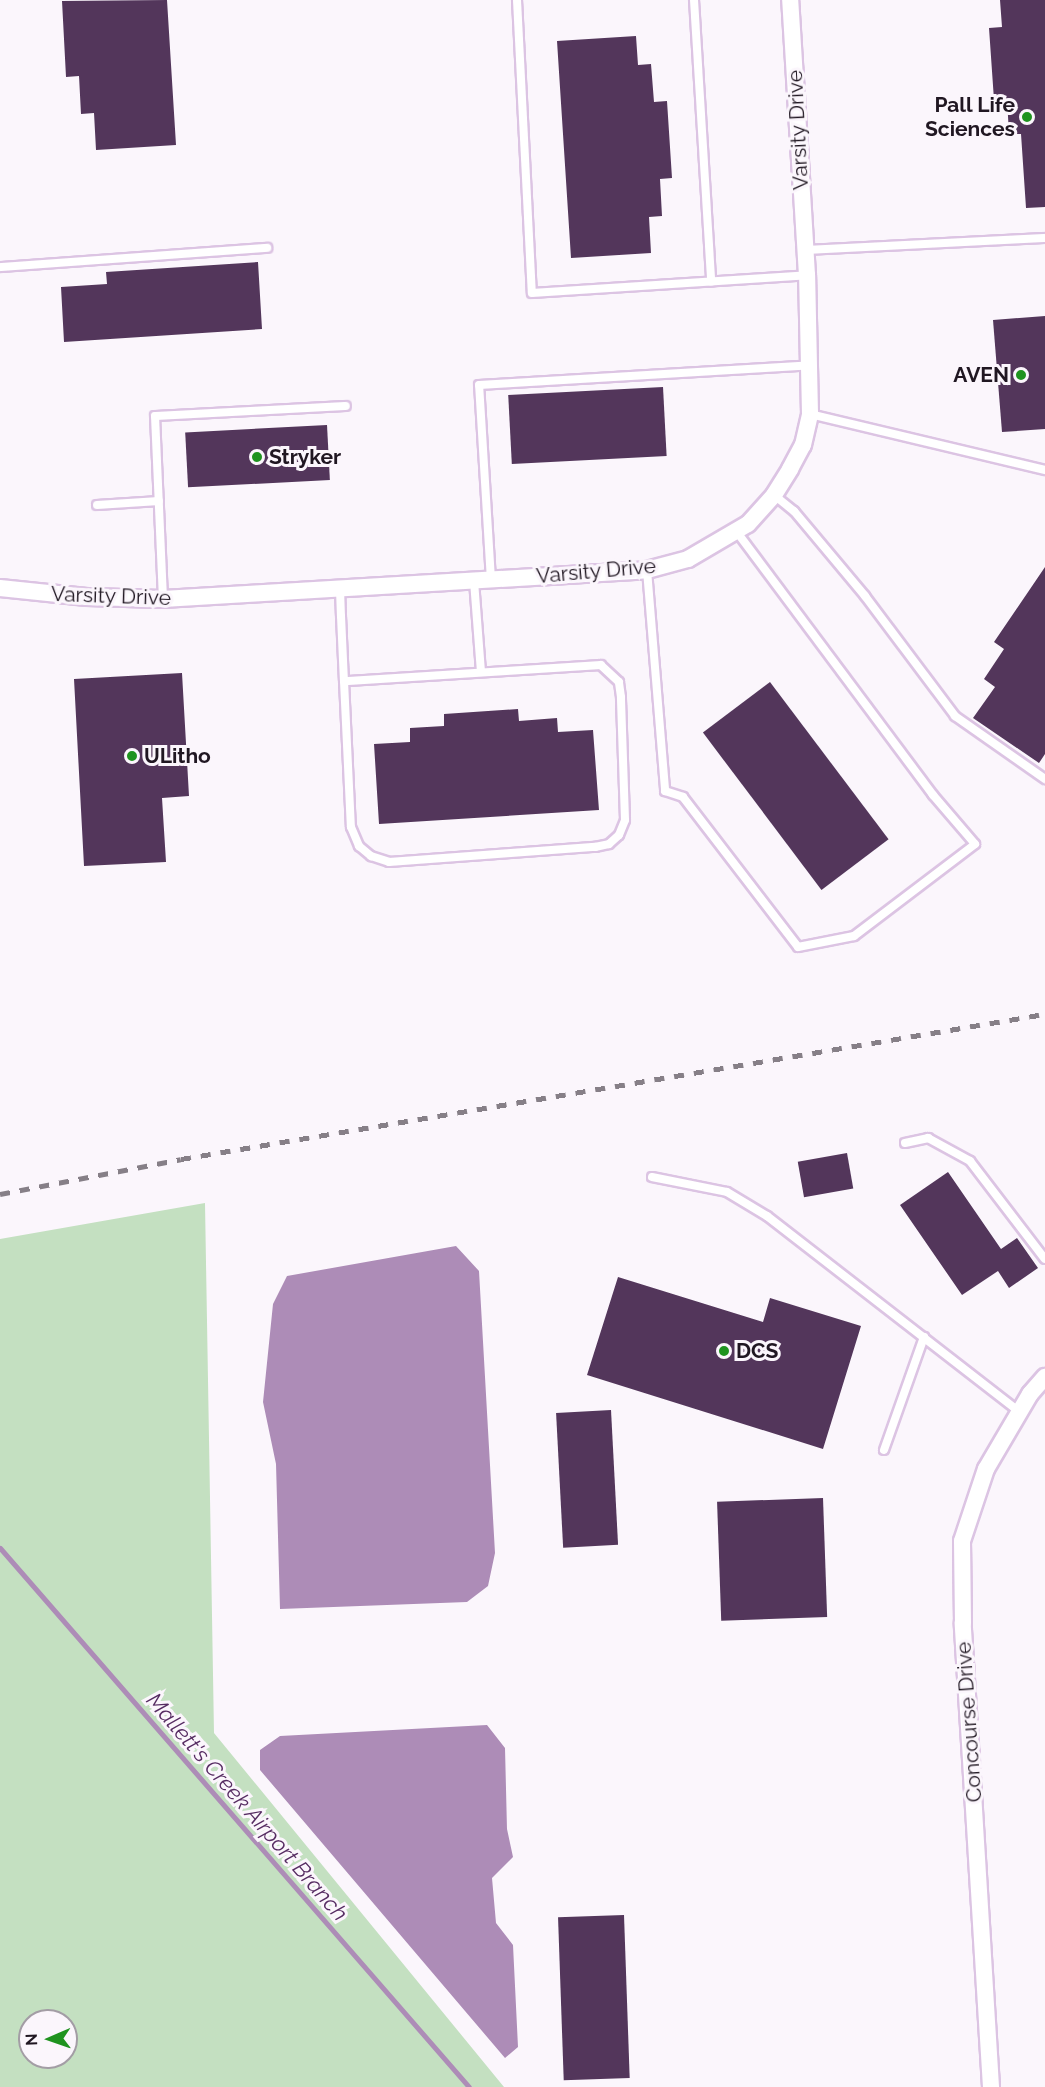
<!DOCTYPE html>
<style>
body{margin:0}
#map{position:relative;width:1045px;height:2087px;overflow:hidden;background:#fbf6fc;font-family:Raleway,sans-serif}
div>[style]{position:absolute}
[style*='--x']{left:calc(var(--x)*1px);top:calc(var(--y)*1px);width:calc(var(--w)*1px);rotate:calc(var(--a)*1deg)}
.green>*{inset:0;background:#c4e0c1}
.water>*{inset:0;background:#ad8cb7}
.stream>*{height:5px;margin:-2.5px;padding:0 2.5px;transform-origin:2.5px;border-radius:2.5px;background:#ad8cb7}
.building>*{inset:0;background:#53365b;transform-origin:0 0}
.roads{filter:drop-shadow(2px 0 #dcc4e3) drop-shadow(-2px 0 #dcc4e3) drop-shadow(0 2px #dcc4e3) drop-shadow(0 -2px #dcc4e3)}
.lane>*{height:8px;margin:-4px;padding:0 4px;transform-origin:4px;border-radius:4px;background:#fff}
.street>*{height:16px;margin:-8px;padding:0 8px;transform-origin:8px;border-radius:8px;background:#fff}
.rail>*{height:4.5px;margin-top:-2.25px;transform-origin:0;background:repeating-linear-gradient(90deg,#867f87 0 10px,transparent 0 20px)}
.dots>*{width:16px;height:16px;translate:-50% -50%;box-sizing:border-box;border:3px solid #fbf6fc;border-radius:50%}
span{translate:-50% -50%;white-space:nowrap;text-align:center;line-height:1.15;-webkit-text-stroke:6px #fbf6fc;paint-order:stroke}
.poi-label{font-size:21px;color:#201722;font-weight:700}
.right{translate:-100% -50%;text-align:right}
.left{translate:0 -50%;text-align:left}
.street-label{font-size:21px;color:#201722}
.water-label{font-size:22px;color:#562c62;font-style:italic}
.north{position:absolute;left:18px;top:2009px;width:60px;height:60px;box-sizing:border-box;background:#fbf6fc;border:2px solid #a39da5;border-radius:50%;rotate:268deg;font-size:16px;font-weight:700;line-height:24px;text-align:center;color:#201722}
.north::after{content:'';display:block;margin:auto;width:21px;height:27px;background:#1f931f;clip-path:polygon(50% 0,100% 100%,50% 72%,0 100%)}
</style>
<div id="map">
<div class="green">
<div style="clip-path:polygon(evenodd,205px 1203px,214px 1733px,504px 2087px,0 2087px,0 1239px,205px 1203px,30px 2021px,66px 2021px,66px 2057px,30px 2057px,30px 2021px)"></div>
</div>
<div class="water">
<div style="clip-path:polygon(456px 1246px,479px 1271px,495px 1553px,488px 1586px,467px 1602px,280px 1609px,276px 1464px,263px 1402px,273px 1304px,287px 1276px)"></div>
<div style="clip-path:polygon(487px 1725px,505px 1748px,507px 1829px,513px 1857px,492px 1878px,496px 1923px,513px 1945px,518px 2047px,505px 2058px,260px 1770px,260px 1750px,280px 1736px)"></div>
</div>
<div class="stream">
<div style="--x:0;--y:1548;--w:714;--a:48.97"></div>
</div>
<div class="building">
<div style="clip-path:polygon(167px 0,176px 145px,96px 150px,94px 113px,81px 114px,79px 76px,66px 77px,62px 1px)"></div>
<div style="clip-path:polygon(1000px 0,1045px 0,1045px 207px,1026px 208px,1021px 134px,1009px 134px,1007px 99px,994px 100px,989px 28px,1002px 27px)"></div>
<div style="clip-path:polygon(636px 36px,638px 65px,651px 64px,654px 102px,667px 101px,672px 178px,660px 179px,662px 216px,649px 217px,651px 253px,571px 258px,557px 41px)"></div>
<div style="clip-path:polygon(258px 262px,262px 329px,64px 342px,61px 287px,107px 284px,106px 272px)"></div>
<div style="clip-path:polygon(1045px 316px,1045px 429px,1002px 432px,993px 320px)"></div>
<div style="left:663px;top:387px;width:69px;height:155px;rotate:87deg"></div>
<div style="left:327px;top:425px;width:55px;height:142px;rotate:87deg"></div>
<div style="clip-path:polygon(1045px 567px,1045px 754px,1039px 763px,973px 718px,995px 687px,984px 679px,1004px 649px,994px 642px)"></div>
<div style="clip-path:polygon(182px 673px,189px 796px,162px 798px,166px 862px,84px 866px,74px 679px)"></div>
<div style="left:770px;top:682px;width:197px;height:84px;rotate:53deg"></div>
<div style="clip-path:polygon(518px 709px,519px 721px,557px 718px,558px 732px,593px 730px,599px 810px,379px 824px,374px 744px,410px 742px,410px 728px,444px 726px,444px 714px)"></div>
<div style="left:847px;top:1153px;width:36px;height:50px;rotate:80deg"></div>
<div style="clip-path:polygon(948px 1172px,1001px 1249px,1017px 1238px,1038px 1268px,1009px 1288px,998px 1271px,962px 1295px,900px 1205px)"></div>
<div style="clip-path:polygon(618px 1277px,763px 1322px,770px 1298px,861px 1326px,823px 1449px,587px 1375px)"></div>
<div style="left:611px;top:1410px;width:135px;height:55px;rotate:87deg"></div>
<div style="left:823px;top:1498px;width:119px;height:106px;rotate:88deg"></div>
<div style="left:624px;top:1915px;width:163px;height:66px;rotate:88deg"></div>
</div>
<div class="roads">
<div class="lane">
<div style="--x:517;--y:0;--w:293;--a:87.1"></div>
<div style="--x:532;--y:293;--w:276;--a:-3.7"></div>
<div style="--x:694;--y:0;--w:282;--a:86.5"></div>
<div style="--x:805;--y:250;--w:240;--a:-2.9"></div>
<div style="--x:0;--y:267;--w:268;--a:-4.1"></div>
<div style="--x:810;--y:414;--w:242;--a:13.4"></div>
<div style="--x:774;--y:495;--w:26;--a:39"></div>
<div style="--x:794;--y:511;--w:111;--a:50.1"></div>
<div style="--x:865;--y:596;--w:150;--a:53.1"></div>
<div style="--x:955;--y:716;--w:110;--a:35"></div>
<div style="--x:97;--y:505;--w:62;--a:-3.7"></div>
<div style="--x:647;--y:570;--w:222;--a:85.3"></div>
<div style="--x:665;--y:791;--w:19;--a:18"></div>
<div style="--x:683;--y:797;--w:189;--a:52.5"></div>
<div style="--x:798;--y:947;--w:57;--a:-11.1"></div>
<div style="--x:854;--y:936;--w:152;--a:-37.2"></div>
<div style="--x:975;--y:844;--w:65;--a:-130.6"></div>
<div style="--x:933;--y:795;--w:328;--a:-126.7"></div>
<div style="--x:491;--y:580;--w:195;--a:-93.5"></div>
<div style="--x:479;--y:385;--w:333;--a:-3.4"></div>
<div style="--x:474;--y:581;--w:91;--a:85.6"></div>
<div style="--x:340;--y:589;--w:27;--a:88"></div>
<div style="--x:341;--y:616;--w:65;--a:87.4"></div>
<div style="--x:344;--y:681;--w:146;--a:87.3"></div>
<div style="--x:351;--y:827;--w:21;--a:67"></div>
<div style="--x:359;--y:846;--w:16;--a:40"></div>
<div style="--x:371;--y:856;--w:19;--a:18"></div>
<div style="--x:389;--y:862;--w:207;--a:-4.2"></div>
<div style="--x:595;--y:847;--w:14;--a:-12"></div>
<div style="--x:609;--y:844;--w:13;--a:-42"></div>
<div style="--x:619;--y:835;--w:16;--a:-68"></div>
<div style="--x:625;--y:820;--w:123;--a:-91.9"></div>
<div style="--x:621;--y:697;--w:15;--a:-98"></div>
<div style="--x:619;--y:682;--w:25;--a:-137"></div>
<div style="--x:601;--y:665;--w:257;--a:176.4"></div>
<div style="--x:163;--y:599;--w:183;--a:-92.5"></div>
<div style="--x:155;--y:416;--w:191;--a:-3"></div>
<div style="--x:905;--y:1143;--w:24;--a:-12"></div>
<div style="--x:928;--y:1138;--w:48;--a:28.7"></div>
<div style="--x:970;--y:1161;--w:123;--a:52.6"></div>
<div style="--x:652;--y:1177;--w:76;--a:11.3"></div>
<div style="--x:727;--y:1192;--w:47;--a:31"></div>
<div style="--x:767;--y:1216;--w:320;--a:37.8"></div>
<div style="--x:884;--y:1450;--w:120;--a:-70.5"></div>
</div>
<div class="street">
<div style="--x:0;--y:588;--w:87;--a:5.9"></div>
<div style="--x:87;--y:597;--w:76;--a:1.5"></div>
<div style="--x:163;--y:599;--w:485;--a:-3.4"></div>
<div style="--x:647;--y:570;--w:42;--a:-15"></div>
<div style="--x:688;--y:559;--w:69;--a:-30.3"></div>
<div style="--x:748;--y:524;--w:39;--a:-48"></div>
<div style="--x:774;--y:495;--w:31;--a:-58"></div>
<div style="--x:790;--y:469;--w:27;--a:-62"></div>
<div style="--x:803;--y:445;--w:32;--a:-77"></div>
<div style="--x:810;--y:414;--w:139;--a:-91.2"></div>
<div style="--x:807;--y:275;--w:276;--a:-93.5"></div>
<div style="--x:991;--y:2087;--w:465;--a:-93.5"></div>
<div style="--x:963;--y:1623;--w:82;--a:-90.7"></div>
<div style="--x:962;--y:1541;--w:76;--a:-71.6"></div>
<div style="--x:986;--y:1469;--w:87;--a:-59.6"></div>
<div style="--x:1030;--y:1394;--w:23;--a:-49"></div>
</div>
</div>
<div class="rail">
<div style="--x:0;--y:1194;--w:184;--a:-10.9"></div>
<div style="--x:181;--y:1159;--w:876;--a:-9.53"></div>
</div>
<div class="dots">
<div style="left:1027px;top:117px;background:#1f931f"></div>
<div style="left:1021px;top:375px;background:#1f931f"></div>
<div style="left:257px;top:457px;background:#1f931f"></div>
<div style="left:132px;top:756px;background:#1f931f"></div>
<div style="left:724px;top:1351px;background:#1f931f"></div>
</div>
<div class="poi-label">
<span class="right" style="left:1015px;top:117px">Pall Life<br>Sciences</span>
<span class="right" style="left:1009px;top:375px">AVEN</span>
<span class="left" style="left:269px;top:457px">Stryker</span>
<span class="left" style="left:144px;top:756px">ULitho</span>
<span class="left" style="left:736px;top:1351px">DCS</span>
</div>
<div class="street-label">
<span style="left:798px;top:130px;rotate:-93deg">Varsity Drive</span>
<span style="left:596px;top:571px;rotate:-5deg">Varsity Drive</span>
<span style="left:111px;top:596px;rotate:2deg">Varsity Drive</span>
<span style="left:969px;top:1722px;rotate:-94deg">Concourse Drive</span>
</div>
<div class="water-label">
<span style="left:247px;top:1807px;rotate:49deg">Mallett's Creek Airport Branch</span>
</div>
<div class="north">N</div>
</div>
